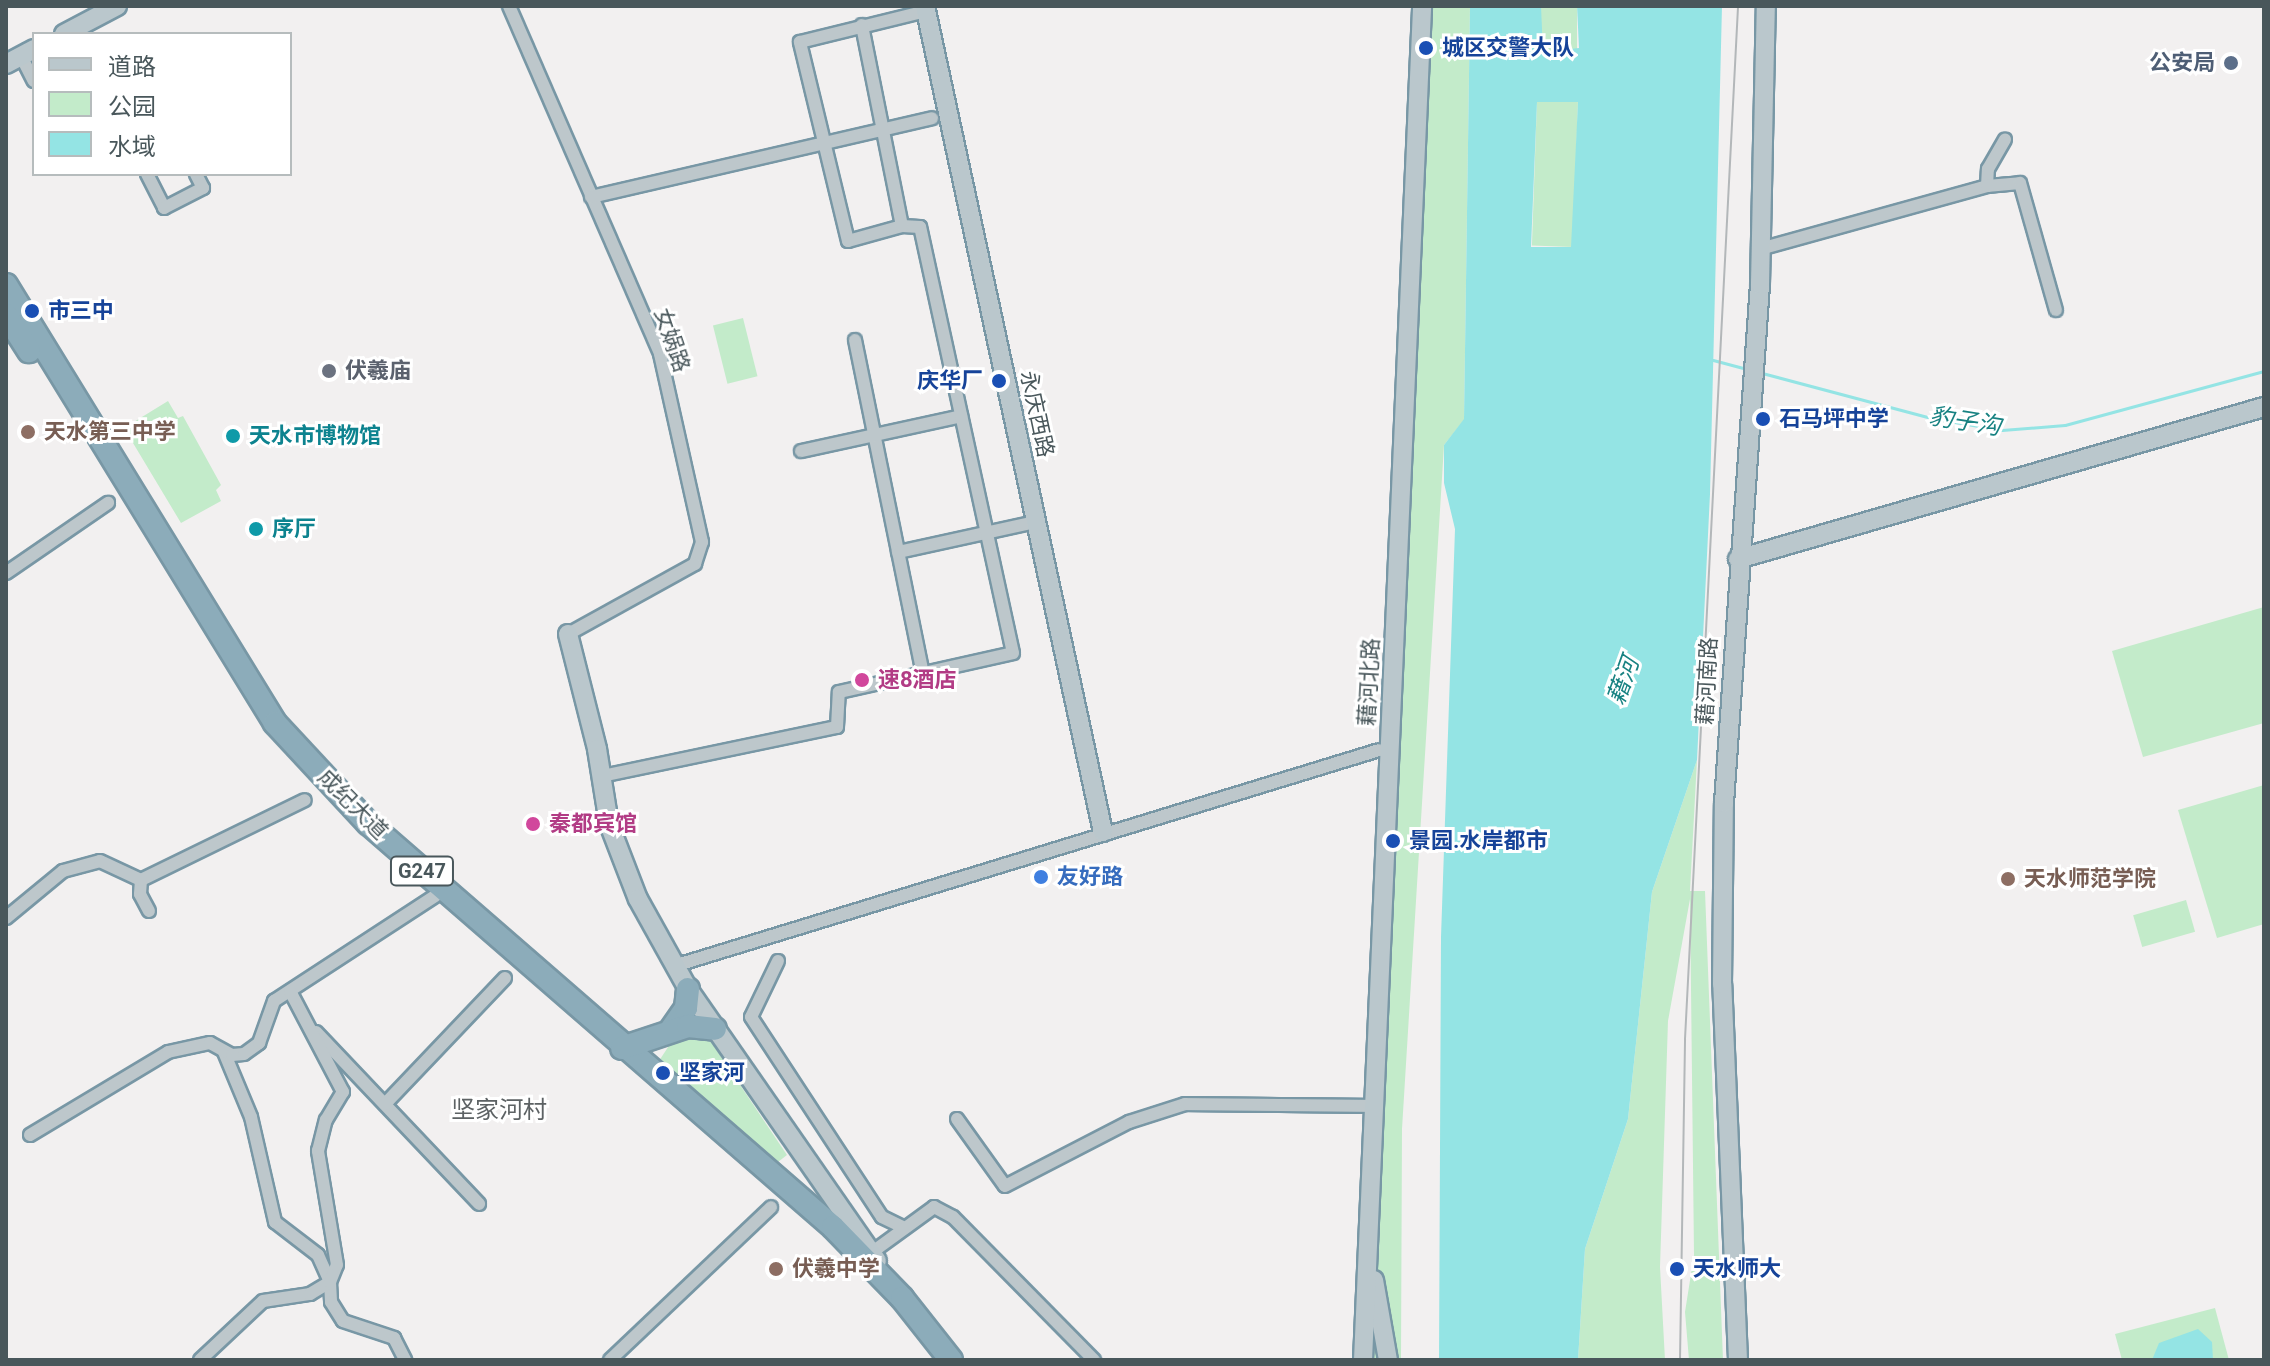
<!DOCTYPE html>
<meta charset="utf-8">
<style>
body{margin:0}
#map{position:relative;width:2270px;height:1366px;overflow:hidden;background:#f2f0f0;font-family:Roboto,"Noto Sans SC",sans-serif}
div>[style]{position:absolute}
[style*='--x']{left:calc(var(--x)*1px);top:calc(var(--y)*1px);width:calc(var(--w)*1px);rotate:calc(var(--a)*1deg)}
.green>*{inset:0;background:#c3ebca;transform-origin:0 0}
.water>*{inset:0;background:#94e4e4}
.stream>*{height:3px;margin:-1.5px;padding:0 1.5px;transform-origin:1.5px;border-radius:1.5px;background:#94e4e4}
.roads{filter:drop-shadow(2px 0 #7897a5) drop-shadow(-2px 0 #7897a5) drop-shadow(0 2px #7897a5) drop-shadow(0 -2px #7897a5)}
.street>*{height:12px;margin:-6px;padding:0 6px;transform-origin:6px;border-radius:6px;background:#bdc7cb}
.secondary>*{height:18px;margin:-9px;padding:0 9px;transform-origin:9px;border-radius:9px;background:#bac7cc}
.highway>*{height:22px;margin:-11px;padding:0 11px;transform-origin:11px;border-radius:11px;background:#8cacba}
.tram>*{height:2px;margin:-1px;padding:0 1px;transform-origin:1px;border-radius:1px;background:#b3b7b9}
.dots>*{width:22px;height:22px;translate:-50% -50%;box-sizing:border-box;border:4px solid #fff;border-radius:50%}
span{translate:-50% -50%;white-space:nowrap;text-align:center;line-height:1.15;-webkit-text-stroke:6px #fff;paint-order:stroke}
.shield-label span{padding:2px 6px;background:#fff;border:2px solid;border-radius:6px;-webkit-text-stroke-width:0}
.shield-label{font-size:20px;color:#49575b;font-weight:700}
.transit-label{font-size:22px;color:#164399;font-weight:700}
.left{translate:0 -50%;text-align:left}
.right{translate:-100% -50%;text-align:right}
.service-label{font-size:22px;color:#4e5e75;font-weight:700}
.street-label{font-size:22px;color:#49575b}
.worship-label{font-size:22px;color:#5b616d;font-weight:700}
.education-label{font-size:22px;color:#785e54;font-weight:700}
.culture-label{font-size:22px;color:#0d838f;font-weight:700}
.hotel-label{font-size:22px;color:#b23c85;font-weight:700}
.shop-label{font-size:22px;color:#366cbe;font-weight:700}
.water-label{font-size:24px;color:#188282;font-style:italic}
.neighbourhood-label{font-size:24px;color:#5d6264}
.frame{position:absolute;inset:0;border:8px solid #49575b;pointer-events:none}
.legend{position:absolute;left:32px;top:32px;width:260px;height:144px;box-sizing:border-box;background:#fff;border:2px solid #b6bcbd;margin:0;padding:10px 14px;list-style:none;font-size:24px;color:#49575b}
.legend li{display:flex;align-items:center;gap:16px;height:40px}
.legend b{width:40px;border:2px solid #b6bcbd}
</style>
<div id="map">
<div class="green">
<div style="clip-path:polygon(1429px 6px,1470px 6px,1464px 420px,1444px 445px,1402px 1129px,1401px 1360px,1371px 1360px)"></div>
<div style="left:1541px;top:6px;width:36px;height:47px"></div>
<div style="left:1578px;top:101px;width:146px;height:41px;rotate:92deg"></div>
<div style="left:743px;top:318px;width:60px;height:31px;rotate:76deg"></div>
<div style="clip-path:polygon(168px 401px,178px 418px,183px 416px,221px 485px,216px 490px,221px 501px,181px 523px,124px 428px)"></div>
<div style="clip-path:polygon(2264px 607px,2264px 723px,2143px 757px,2112px 651px)"></div>
<div style="clip-path:polygon(1697px 760px,1690px 891px,1705px 891px,1723px 1360px,1689px 1360px,1685px 1312px,1694px 1255px,1690px 899px,1668px 1021px,1660px 1267px,1665px 1360px,1578px 1360px,1585px 1249px,1628px 1119px,1652px 892px)"></div>
<div style="clip-path:polygon(2264px 785px,2264px 924px,2217px 938px,2178px 810px)"></div>
<div style="left:2186px;top:900px;width:33px;height:55px;rotate:74deg"></div>
<div style="clip-path:polygon(686px 1031px,706px 1034px,787px 1155px,774px 1165px,657px 1064px,672px 1041px)"></div>
<div style="clip-path:polygon(2215px 1308px,2229px 1360px,2122px 1360px,2115px 1334px)"></div>
</div>
<div class="water">
<div style="clip-path:polygon(evenodd,1470px 6px,1541px 6px,1543px 52px,1579px 48px,1577px 6px,1722px 6px,1710px 494px,1697px 760px,1652px 892px,1628px 1119px,1585px 1249px,1578px 1360px,1439px 1360px,1441px 937px,1455px 529px,1444px 483px,1444px 445px,1464px 419px,1470px 6px,1537px 102px,1578px 102px,1571px 247px,1531px 247px,1537px 102px)"></div>
<div style="clip-path:polygon(2198px 1329px,2212px 1342px,2213px 1360px,2152px 1360px,2159px 1343px)"></div>
</div>
<div class="stream">
<div style="--x:1713;--y:360;--w:35;--a:15"></div>
<div style="--x:1762;--y:373;--w:175;--a:14.9"></div>
<div style="--x:1931;--y:418;--w:72;--a:9.6"></div>
<div style="--x:2002;--y:430;--w:63;--a:-4.5"></div>
<div style="--x:2065;--y:425;--w:206;--a:-15.2"></div>
</div>
<div class="roads">
<div class="street">
<div style="--x:509;--y:6;--w:379;--a:66.5"></div>
<div style="--x:660;--y:354;--w:193;--a:77.4"></div>
<div style="--x:702;--y:542;--w:23;--a:108"></div>
<div style="--x:695;--y:564;--w:145;--a:151.1"></div>
<div style="--x:21;--y:56;--w:28;--a:63"></div>
<div style="--x:147;--y:174;--w:38;--a:63"></div>
<div style="--x:164;--y:208;--w:44;--a:-27.1"></div>
<div style="--x:203;--y:188;--w:16;--a:-117"></div>
<div style="--x:1987;--y:186;--w:17;--a:-87"></div>
<div style="--x:1988;--y:169;--w:34;--a:-60"></div>
<div style="--x:591;--y:197;--w:350;--a:-13"></div>
<div style="--x:902;--y:226;--w:56;--a:164.5"></div>
<div style="--x:848;--y:241;--w:205;--a:-103.6"></div>
<div style="--x:800;--y:42;--w:130;--a:-13.8"></div>
<div style="--x:1760;--y:249;--w:236;--a:-15.5"></div>
<div style="--x:1987;--y:186;--w:33;--a:-5"></div>
<div style="--x:2020;--y:183;--w:132;--a:74.2"></div>
<div style="--x:855;--y:340;--w:342;--a:78.5"></div>
<div style="--x:801;--y:451;--w:164;--a:-12.3"></div>
<div style="--x:898;--y:552;--w:141;--a:-12.3"></div>
<div style="--x:6;--y:573;--w:124;--a:-34.5"></div>
<div style="--x:602;--y:776;--w:240;--a:-11.8"></div>
<div style="--x:837;--y:727;--w:35;--a:-87"></div>
<div style="--x:839;--y:692;--w:178;--a:-12.6"></div>
<div style="--x:1013;--y:653;--w:436;--a:-102.3"></div>
<div style="--x:920;--y:227;--w:18;--a:-177"></div>
<div style="--x:902;--y:226;--w:205;--a:-101.3"></div>
<div style="--x:149;--y:911;--w:19;--a:-118"></div>
<div style="--x:140;--y:894;--w:14;--a:-86"></div>
<div style="--x:141;--y:880;--w:182;--a:-26"></div>
<div style="--x:6;--y:918;--w:74;--a:-39.5"></div>
<div style="--x:63;--y:871;--w:38;--a:-15"></div>
<div style="--x:100;--y:861;--w:45;--a:24.9"></div>
<div style="--x:778;--y:961;--w:62;--a:115.7"></div>
<div style="--x:751;--y:1017;--w:239;--a:56.8"></div>
<div style="--x:882;--y:1217;--w:25;--a:26"></div>
<div style="--x:674;--y:966;--w:737;--a:-17.03"></div>
<div style="--x:316;--y:1032;--w:237;--a:46.5"></div>
<div style="--x:224;--y:1052;--w:70;--a:67.4"></div>
<div style="--x:251;--y:1117;--w:108;--a:77.1"></div>
<div style="--x:275;--y:1222;--w:54;--a:37.5"></div>
<div style="--x:318;--y:1255;--w:30;--a:66"></div>
<div style="--x:330;--y:1282;--w:20;--a:87"></div>
<div style="--x:331;--y:1302;--w:22;--a:58"></div>
<div style="--x:343;--y:1321;--w:54;--a:18.4"></div>
<div style="--x:394;--y:1338;--w:25;--a:63"></div>
<div style="--x:385;--y:1104;--w:174;--a:-46.4"></div>
<div style="--x:957;--y:1119;--w:82;--a:54.4"></div>
<div style="--x:1005;--y:1186;--w:140;--a:-27.3"></div>
<div style="--x:1129;--y:1122;--w:59;--a:-17.8"></div>
<div style="--x:1185;--y:1104;--w:189;--a:0.6"></div>
<div style="--x:30;--y:1135;--w:161;--a:-31"></div>
<div style="--x:168;--y:1052;--w:43;--a:-12.1"></div>
<div style="--x:210;--y:1043;--w:25;--a:29"></div>
<div style="--x:232;--y:1055;--w:12;--a:-5"></div>
<div style="--x:244;--y:1054;--w:19;--a:-36"></div>
<div style="--x:259;--y:1043;--w:45;--a:-70.3"></div>
<div style="--x:274;--y:1001;--w:192;--a:-33.1"></div>
<div style="--x:871;--y:1253;--w:78;--a:-36.1"></div>
<div style="--x:934;--y:1207;--w:21;--a:28"></div>
<div style="--x:953;--y:1217;--w:201;--a:45.4"></div>
<div style="--x:200;--y:1360;--w:86;--a:-43.1"></div>
<div style="--x:263;--y:1301;--w:48;--a:-8.5"></div>
<div style="--x:310;--y:1294;--w:23;--a:-31"></div>
<div style="--x:330;--y:1282;--w:18;--a:-68"></div>
<div style="--x:337;--y:1265;--w:116;--a:-99.5"></div>
<div style="--x:318;--y:1151;--w:32;--a:-76"></div>
<div style="--x:326;--y:1120;--w:33;--a:-59"></div>
<div style="--x:343;--y:1092;--w:114;--a:-117.7"></div>
<div style="--x:610;--y:1360;--w:222;--a:-43.5"></div>
</div>
<div class="secondary">
<div style="--x:925;--y:6;--w:845;--a:77.84"></div>
<div style="--x:64;--y:34;--w:60;--a:-27.8"></div>
<div style="--x:6;--y:64;--w:32;--a:-28"></div>
<div style="--x:1738;--y:559;--w:548;--a:-16.12"></div>
<div style="--x:568;--y:634;--w:119;--a:75.8"></div>
<div style="--x:597;--y:749;--w:76;--a:80.9"></div>
<div style="--x:609;--y:824;--w:80;--a:68.9"></div>
<div style="--x:638;--y:899;--w:103;--a:60.9"></div>
<div style="--x:688;--y:989;--w:331;--a:55.2"></div>
<div style="--x:1374;--y:1280;--w:81;--a:80.1"></div>
<div style="--x:1363;--y:1360;--w:1355;--a:-87.5"></div>
<div style="--x:1738;--y:1360;--w:376;--a:-92.4"></div>
<div style="--x:1722;--y:984;--w:181;--a:-89.4"></div>
<div style="--x:1724;--y:803;--w:520;--a:-86.03"></div>
<div style="--x:1760;--y:284;--w:278;--a:-88.8"></div>
</div>
<div class="highway">
<div style="--x:6;--y:285;--w:514;--a:58.44"></div>
<div style="--x:275;--y:723;--w:137;--a:47.1"></div>
<div style="--x:368;--y:823;--w:616;--a:40.98"></div>
<div style="--x:833;--y:1227;--w:99;--a:45.8"></div>
<div style="--x:902;--y:1298;--w:79;--a:51.7"></div>
<div style="--x:6;--y:315;--w:43;--a:57.4"></div>
<div style="--x:670;--y:1031;--w:28;--a:-55"></div>
<div style="--x:686;--y:1008;--w:19;--a:-84"></div>
<div style="--x:622;--y:1048;--w:70;--a:-18.4"></div>
<div style="--x:688;--y:1026;--w:27;--a:6"></div>
</div>
</div>
<div class="tram">
<div style="--x:1680;--y:1360;--w:321;--a:-89.1"></div>
<div style="--x:1685;--y:1039;--w:1034;--a:-87.06"></div>
</div>
<div class="dots">
<div style="left:1426px;top:48px;background:#1a4fb4"></div>
<div style="left:2231px;top:63px;background:#5c6f8a"></div>
<div style="left:32px;top:311px;background:#1a4fb4"></div>
<div style="left:329px;top:371px;background:#6b7280"></div>
<div style="left:999px;top:381px;background:#1a4fb4"></div>
<div style="left:1763px;top:419px;background:#1a4fb4"></div>
<div style="left:28px;top:432px;background:#8d6e63"></div>
<div style="left:233px;top:436px;background:#0f9aa8"></div>
<div style="left:256px;top:529px;background:#0f9aa8"></div>
<div style="left:862px;top:680px;background:#d1479c"></div>
<div style="left:533px;top:824px;background:#d1479c"></div>
<div style="left:1393px;top:841px;background:#1a4fb4"></div>
<div style="left:1041px;top:877px;background:#3f7fe0"></div>
<div style="left:2008px;top:879px;background:#8d6e63"></div>
<div style="left:663px;top:1073px;background:#1a4fb4"></div>
<div style="left:776px;top:1269px;background:#8d6e63"></div>
<div style="left:1677px;top:1269px;background:#1a4fb4"></div>
</div>
<div class="shield-label">
<span style="left:422px;top:871px">G247</span>
</div>
<div class="transit-label">
<span class="left" style="left:1442px;top:48px">城区交警大队</span>
<span class="left" style="left:48px;top:311px">市三中</span>
<span class="right" style="left:983px;top:381px">庆华厂</span>
<span class="left" style="left:1779px;top:419px">石马坪中学</span>
<span class="left" style="left:1409px;top:841px">景园.水岸都市</span>
<span class="left" style="left:679px;top:1073px">坚家河</span>
<span class="left" style="left:1693px;top:1269px">天水师大</span>
</div>
<div class="service-label">
<span class="right" style="left:2215px;top:63px">公安局</span>
</div>
<div class="street-label">
<span style="left:672px;top:340px;rotate:71deg">女娲路</span>
<span style="left:1037px;top:414px;rotate:78deg">永庆西路</span>
<span style="left:1707px;top:681px;rotate:-87deg">藉河南路</span>
<span style="left:1369px;top:682px;rotate:-87deg">藉河北路</span>
<span style="left:353px;top:804px;rotate:45deg">成纪大道</span>
</div>
<div class="worship-label">
<span class="left" style="left:345px;top:371px">伏羲庙</span>
</div>
<div class="education-label">
<span class="left" style="left:44px;top:432px">天水第三中学</span>
<span class="left" style="left:2024px;top:879px">天水师范学院</span>
<span class="left" style="left:792px;top:1269px">伏羲中学</span>
</div>
<div class="culture-label">
<span class="left" style="left:249px;top:436px">天水市博物馆</span>
<span class="left" style="left:272px;top:529px">序厅</span>
</div>
<div class="hotel-label">
<span class="left" style="left:878px;top:680px">速8酒店</span>
<span class="left" style="left:549px;top:824px">秦都宾馆</span>
</div>
<div class="shop-label">
<span class="left" style="left:1057px;top:877px">友好路</span>
</div>
<div class="water-label">
<span style="left:1965px;top:422px;rotate:9deg">豹子沟</span>
<span style="left:1624px;top:681px;rotate:-70deg">藉河</span>
</div>
<div class="neighbourhood-label">
<span style="left:499px;top:1111px">坚家河村</span>
</div>
<div class="frame"></div>
<ul class="legend">
<li><b style="height:10px;background:#bac7cc"></b>道路</li>
<li><b style="height:22px;background:#c3ebca"></b>公园</li>
<li><b style="height:22px;background:#94e4e4"></b>水域</li>
</ul>
</div>
